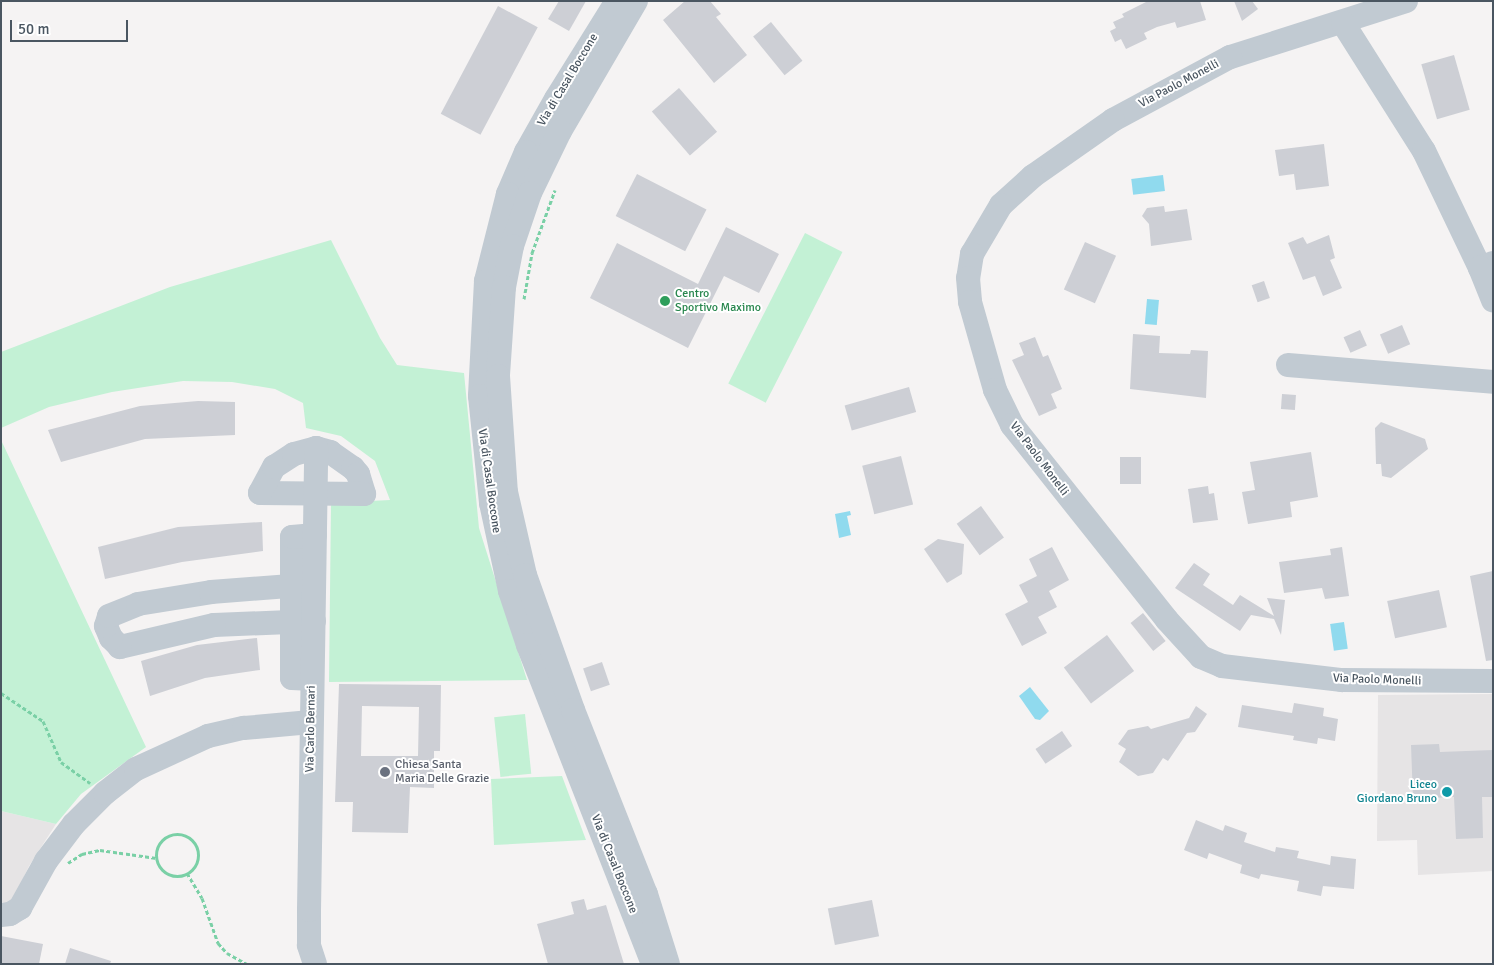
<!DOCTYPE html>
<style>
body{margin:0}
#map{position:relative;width:1494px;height:965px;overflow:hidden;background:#f5f3f3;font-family:Signika,sans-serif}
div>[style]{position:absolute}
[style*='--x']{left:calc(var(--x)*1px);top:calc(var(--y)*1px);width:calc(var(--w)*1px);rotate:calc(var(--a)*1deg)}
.education>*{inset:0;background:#e6e4e5}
.green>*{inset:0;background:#c3f1d5;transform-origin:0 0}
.water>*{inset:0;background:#90daee;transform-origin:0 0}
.building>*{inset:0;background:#cdcfd5;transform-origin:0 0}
.path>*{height:3px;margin-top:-1.5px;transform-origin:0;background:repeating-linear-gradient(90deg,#7ad0a6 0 4px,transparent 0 6.5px)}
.path>.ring{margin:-1.5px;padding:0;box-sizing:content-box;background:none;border:3px solid #7ad0a6;border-radius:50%}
.minor>*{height:24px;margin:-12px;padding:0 12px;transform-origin:12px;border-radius:12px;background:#c1cad2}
.dots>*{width:14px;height:14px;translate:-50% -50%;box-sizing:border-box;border:2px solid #fff;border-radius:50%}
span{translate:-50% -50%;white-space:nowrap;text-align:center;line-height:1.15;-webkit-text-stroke:4px #fff;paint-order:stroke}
.street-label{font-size:12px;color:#4a5661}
.leisure-label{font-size:12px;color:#27864d}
.left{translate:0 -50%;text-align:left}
.worship-label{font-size:12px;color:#5b616d}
.culture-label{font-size:12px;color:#0d838f}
.right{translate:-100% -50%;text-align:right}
.frame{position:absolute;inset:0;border:2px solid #4a5661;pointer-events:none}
.scale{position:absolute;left:10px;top:20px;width:118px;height:22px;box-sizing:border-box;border:2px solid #4a5661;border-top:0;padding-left:6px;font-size:15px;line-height:18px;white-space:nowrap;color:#4a5661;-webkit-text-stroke:4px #fff;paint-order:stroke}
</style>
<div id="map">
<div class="education">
<div style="clip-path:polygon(1493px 694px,1493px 871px,1418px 875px,1417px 840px,1377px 841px,1378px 695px)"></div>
<div style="clip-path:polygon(1px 811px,56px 824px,29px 866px,13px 900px,5px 903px,1px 902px)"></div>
</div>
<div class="green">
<div style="left:805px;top:233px;width:42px;height:169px;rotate:27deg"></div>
<div style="clip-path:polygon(331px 240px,380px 338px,397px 365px,464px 373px,479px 528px,527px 680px,329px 682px,331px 503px,390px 500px,375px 461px,341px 436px,306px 428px,303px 403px,275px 389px,232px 382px,183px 381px,112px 392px,49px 407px,1px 428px,1px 352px,170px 287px)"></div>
<div style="clip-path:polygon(1px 440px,146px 747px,81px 794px,56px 824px,1px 811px)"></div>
<div style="left:525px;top:714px;width:60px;height:31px;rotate:84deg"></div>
<div style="clip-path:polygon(562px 776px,586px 840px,494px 845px,491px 779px)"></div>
</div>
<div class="water">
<div style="left:1163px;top:175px;width:16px;height:32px;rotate:83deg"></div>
<div style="left:1147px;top:299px;width:12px;height:25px;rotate:5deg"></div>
<div style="clip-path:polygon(850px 511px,851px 515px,847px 516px,851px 535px,839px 538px,835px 514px)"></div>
<div style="left:1344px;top:622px;width:27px;height:14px;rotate:82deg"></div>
<div style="clip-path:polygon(1030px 687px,1049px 711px,1040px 720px,1035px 719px,1019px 696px)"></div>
</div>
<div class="building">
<div style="clip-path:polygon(559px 1px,586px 1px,569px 31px,548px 19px)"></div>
<div style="clip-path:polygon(685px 1px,710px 1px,721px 14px,716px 17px,747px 55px,714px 83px,663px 20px)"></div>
<div style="clip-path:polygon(1148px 1px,1200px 1px,1206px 20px,1177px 28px,1175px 22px,1157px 27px,1144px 33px,1147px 39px,1126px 49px,1121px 39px,1115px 42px,1110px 31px,1116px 28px,1113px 22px,1124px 17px,1122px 14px)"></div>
<div style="clip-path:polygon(1234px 1px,1252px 1px,1258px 9px,1242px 21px)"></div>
<div style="left:498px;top:6px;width:45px;height:122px;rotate:28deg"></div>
<div style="left:771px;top:22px;width:50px;height:23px;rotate:51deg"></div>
<div style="left:1454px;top:55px;width:57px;height:34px;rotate:74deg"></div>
<div style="left:679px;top:88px;width:58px;height:36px;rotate:49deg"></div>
<div style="clip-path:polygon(1324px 144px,1329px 186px,1296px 190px,1294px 174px,1279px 176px,1275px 150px)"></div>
<div style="left:637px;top:174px;width:78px;height:47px;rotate:27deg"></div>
<div style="clip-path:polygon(1164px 206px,1165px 212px,1187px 209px,1192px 240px,1151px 246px,1149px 224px,1142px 216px,1147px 208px)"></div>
<div style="clip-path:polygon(726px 227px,779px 254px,759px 293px,724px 276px,688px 348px,590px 298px,617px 243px,698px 284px)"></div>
<div style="clip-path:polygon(1329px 235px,1335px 258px,1330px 260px,1342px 288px,1323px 296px,1315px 276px,1303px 280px,1288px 243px,1303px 237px,1307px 244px)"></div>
<div style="left:1085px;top:242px;width:34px;height:52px;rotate:24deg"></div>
<div style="left:1264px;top:281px;width:18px;height:13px;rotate:71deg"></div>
<div style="left:1402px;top:325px;width:21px;height:24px;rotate:67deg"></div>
<div style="left:1360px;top:330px;width:17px;height:18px;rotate:66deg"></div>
<div style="clip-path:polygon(1133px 334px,1160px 336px,1159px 353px,1190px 354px,1191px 350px,1208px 351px,1206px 398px,1130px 389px)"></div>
<div style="clip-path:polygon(1035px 337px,1043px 357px,1048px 355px,1062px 389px,1051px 394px,1057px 408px,1039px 416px,1012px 360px,1024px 355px,1019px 343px)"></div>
<div style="left:909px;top:387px;width:26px;height:67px;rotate:74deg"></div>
<div style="left:1282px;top:394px;width:14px;height:15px;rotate:4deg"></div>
<div style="clip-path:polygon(198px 401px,235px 402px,235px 435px,145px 439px,61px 462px,48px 430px,140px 406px)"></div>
<div style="clip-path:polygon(1381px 422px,1425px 439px,1428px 449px,1391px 478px,1382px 476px,1381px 464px,1376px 464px,1375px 428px)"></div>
<div style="clip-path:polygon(1311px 452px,1318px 497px,1290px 502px,1292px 517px,1248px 524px,1242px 492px,1255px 490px,1250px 462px)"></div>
<div style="left:901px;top:456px;width:50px;height:40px;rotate:76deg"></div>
<div style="left:1120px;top:457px;width:21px;height:27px"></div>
<div style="clip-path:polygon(1208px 486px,1209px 494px,1214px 493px,1218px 520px,1193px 523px,1188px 489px)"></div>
<div style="left:981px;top:506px;width:39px;height:30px;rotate:54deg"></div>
<div style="clip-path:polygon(262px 522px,263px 551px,182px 562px,105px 579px,98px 547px,178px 527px)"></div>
<div style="clip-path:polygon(938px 539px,964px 544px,962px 574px,947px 583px,924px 549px)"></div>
<div style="clip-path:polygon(1052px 547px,1069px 580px,1049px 591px,1057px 607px,1038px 617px,1047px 633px,1022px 646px,1005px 614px,1028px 602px,1019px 585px,1037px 576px,1029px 559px)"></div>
<div style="clip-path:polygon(1342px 547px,1349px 596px,1325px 599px,1322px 588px,1284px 593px,1279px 562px,1331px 555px,1330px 549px)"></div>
<div style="clip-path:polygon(1194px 563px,1210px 574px,1203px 585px,1233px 605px,1240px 595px,1274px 616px,1267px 598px,1285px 600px,1281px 635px,1274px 619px,1251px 615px,1240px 631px,1175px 588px)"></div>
<div style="clip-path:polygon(1493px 571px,1493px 660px,1486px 661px,1470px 576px)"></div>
<div style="left:1439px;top:590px;width:38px;height:53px;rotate:78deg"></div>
<div style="left:1143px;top:613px;width:36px;height:16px;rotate:51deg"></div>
<div style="left:1107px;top:635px;width:45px;height:54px;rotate:53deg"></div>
<div style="clip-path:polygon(257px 638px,260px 670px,205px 678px,150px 696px,141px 661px,197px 645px)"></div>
<div style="left:602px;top:662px;width:24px;height:20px;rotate:71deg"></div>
<div style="clip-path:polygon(evenodd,339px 684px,441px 685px,440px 751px,434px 751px,434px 788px,410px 787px,408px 833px,352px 832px,353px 802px,335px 802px,339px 684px,362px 706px,419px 707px,418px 756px,361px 756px,362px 706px)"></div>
<div style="clip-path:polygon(1294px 703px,1324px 708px,1323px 716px,1338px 719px,1335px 741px,1318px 738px,1317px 744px,1293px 740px,1294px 736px,1238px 727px,1242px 705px,1292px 713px)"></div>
<div style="clip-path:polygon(1196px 706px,1207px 714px,1195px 732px,1187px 733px,1168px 761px,1163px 758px,1153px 773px,1138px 776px,1119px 762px,1126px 749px,1118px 744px,1128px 730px,1148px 726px,1151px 729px,1189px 718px)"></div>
<div style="left:1062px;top:731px;width:18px;height:32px;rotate:56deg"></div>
<div style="clip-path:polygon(1439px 744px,1440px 752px,1493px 750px,1493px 797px,1482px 797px,1483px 838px,1456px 839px,1454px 797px,1413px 799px,1411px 745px)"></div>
<div style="clip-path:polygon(1196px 820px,1223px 831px,1225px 825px,1247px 833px,1244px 842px,1275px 852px,1276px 847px,1299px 851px,1297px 858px,1330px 865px,1331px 856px,1356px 859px,1354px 889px,1323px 886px,1321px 896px,1297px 891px,1299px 881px,1261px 874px,1259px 879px,1240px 873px,1242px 865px,1209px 853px,1207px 859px,1184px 850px)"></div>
<div style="clip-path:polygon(584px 899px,587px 910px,606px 905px,624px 964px,548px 964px,537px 924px,574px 914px,571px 902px)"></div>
<div style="left:872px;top:900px;width:37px;height:45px;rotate:79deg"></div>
<div style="clip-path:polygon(1px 936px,43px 944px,39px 964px,1px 964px)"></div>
<div style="clip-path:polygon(70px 948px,111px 961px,110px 964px,65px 964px)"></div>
</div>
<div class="path">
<div style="--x:524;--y:299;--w:47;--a:-80.1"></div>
<div style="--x:532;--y:253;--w:67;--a:-69.9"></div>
<div style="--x:1;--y:693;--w:50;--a:33.7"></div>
<div style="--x:43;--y:721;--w:45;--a:66.3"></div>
<div style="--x:61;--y:762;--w:36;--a:36"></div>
<div class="ring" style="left:156px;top:834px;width:39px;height:39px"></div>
<div style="--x:68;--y:863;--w:17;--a:-33"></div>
<div style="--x:82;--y:854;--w:18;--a:-13"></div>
<div style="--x:100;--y:850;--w:57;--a:8.1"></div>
<div style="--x:187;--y:873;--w:29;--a:59"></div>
<div style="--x:202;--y:898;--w:48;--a:70.4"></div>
<div style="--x:218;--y:943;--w:13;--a:48"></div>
<div style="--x:227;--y:953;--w:23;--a:29"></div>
</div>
<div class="minor">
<div style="--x:617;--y:1;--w:115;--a:121.9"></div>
<div style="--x:556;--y:99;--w:61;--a:119.5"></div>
<div style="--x:526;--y:152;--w:46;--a:113.2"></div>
<div style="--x:508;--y:194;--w:90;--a:104.2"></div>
<div style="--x:486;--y:281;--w:115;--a:93"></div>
<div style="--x:480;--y:396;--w:108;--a:84.1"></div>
<div style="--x:491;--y:503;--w:90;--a:77.8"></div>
<div style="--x:510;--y:591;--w:57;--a:71.6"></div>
<div style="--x:528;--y:645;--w:343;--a:68.6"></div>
<div style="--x:636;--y:1;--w:151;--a:120.3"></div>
<div style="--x:560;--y:131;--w:69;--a:115.8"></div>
<div style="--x:530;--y:193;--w:56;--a:108.8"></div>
<div style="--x:512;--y:246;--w:42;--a:101"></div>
<div style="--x:504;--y:287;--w:89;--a:93.9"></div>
<div style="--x:498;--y:376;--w:116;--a:86.1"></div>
<div style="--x:506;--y:492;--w:85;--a:77.1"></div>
<div style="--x:525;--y:575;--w:143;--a:70.4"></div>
<div style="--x:573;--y:710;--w:198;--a:68.4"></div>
<div style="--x:646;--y:894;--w:73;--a:72.6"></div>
<div style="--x:1406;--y:1;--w:185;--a:162.3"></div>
<div style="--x:1230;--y:57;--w:133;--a:151.7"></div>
<div style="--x:1113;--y:120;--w:98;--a:145"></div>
<div style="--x:1033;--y:176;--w:43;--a:137.8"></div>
<div style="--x:1001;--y:205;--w:57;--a:120.6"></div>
<div style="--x:972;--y:254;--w:24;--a:99"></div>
<div style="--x:968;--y:278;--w:24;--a:85"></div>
<div style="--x:970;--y:302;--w:91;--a:74.1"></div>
<div style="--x:995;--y:390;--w:39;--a:64"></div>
<div style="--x:1012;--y:425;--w:249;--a:51.5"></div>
<div style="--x:1167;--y:620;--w:50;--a:47.4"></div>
<div style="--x:1201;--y:657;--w:23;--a:23"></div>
<div style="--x:1222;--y:666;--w:121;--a:6.7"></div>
<div style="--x:1342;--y:680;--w:151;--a:0.4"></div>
<div style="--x:1343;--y:23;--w:151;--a:57.7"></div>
<div style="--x:1424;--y:151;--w:130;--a:64.4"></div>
<div style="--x:1480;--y:268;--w:14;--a:-21"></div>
<div style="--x:1480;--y:268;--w:35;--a:68"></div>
<div style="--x:1288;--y:365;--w:206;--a:4.7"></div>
<div style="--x:316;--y:448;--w:15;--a:16"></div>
<div style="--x:330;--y:452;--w:28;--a:35"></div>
<div style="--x:353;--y:468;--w:8;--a:50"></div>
<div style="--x:358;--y:474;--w:21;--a:73"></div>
<div style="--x:364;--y:494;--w:104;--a:-179.4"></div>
<div style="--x:260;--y:493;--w:30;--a:-62"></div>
<div style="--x:274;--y:467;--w:24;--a:-33"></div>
<div style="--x:294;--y:454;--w:23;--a:-15"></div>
<div style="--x:314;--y:621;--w:100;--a:177.7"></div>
<div style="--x:214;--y:625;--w:97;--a:166.8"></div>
<div style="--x:120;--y:647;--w:13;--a:-135"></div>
<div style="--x:111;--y:638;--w:13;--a:-113"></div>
<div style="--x:106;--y:626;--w:10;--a:-73"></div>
<div style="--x:109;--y:616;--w:31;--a:-22"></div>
<div style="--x:138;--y:604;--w:74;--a:-9.3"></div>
<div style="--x:211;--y:592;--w:103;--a:-4.4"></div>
<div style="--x:312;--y:679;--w:20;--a:-177"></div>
<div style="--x:292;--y:678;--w:141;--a:-90"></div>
<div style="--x:292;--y:537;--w:23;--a:-5"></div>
<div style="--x:1;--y:915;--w:9;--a:-6"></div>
<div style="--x:10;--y:914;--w:12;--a:-31"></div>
<div style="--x:20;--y:908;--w:54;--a:-61"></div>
<div style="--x:46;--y:861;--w:46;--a:-52.9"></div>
<div style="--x:74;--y:824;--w:44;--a:-45"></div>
<div style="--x:105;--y:793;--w:39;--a:-38"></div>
<div style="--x:136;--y:769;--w:79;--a:-24.6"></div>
<div style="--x:208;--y:736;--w:37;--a:-13"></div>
<div style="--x:244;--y:728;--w:67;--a:-5.1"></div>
<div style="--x:315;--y:964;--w:20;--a:-108"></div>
<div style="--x:309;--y:945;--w:35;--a:-90"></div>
<div style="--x:309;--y:910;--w:462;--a:-89.1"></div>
</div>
<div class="dots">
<div style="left:665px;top:301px;background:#2e9e5b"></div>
<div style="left:385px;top:772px;background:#6b7280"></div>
<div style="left:1447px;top:792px;background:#0f9aa8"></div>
</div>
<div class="street-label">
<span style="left:568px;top:80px;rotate:-59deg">Via di Casal Boccone</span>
<span style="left:1179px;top:84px;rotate:-28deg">Via Paolo Monelli</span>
<span style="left:1039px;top:459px;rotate:53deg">Via Paolo Monelli</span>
<span style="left:489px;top:481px;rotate:82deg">Via di Casal Boccone</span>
<span style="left:1377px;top:680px;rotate:2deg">Via Paolo Monelli</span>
<span style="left:311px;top:729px;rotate:-89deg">Via Carlo Bernari</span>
<span style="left:614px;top:864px;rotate:68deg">Via di Casal Boccone</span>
</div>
<div class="leisure-label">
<span class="left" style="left:675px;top:301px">Centro<br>Sportivo Maximo</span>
</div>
<div class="worship-label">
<span class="left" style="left:395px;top:772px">Chiesa Santa<br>Maria Delle Grazie</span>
</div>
<div class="culture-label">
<span class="right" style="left:1437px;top:792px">Liceo<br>Giordano Bruno</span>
</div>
<div class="frame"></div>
<div class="scale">50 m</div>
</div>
